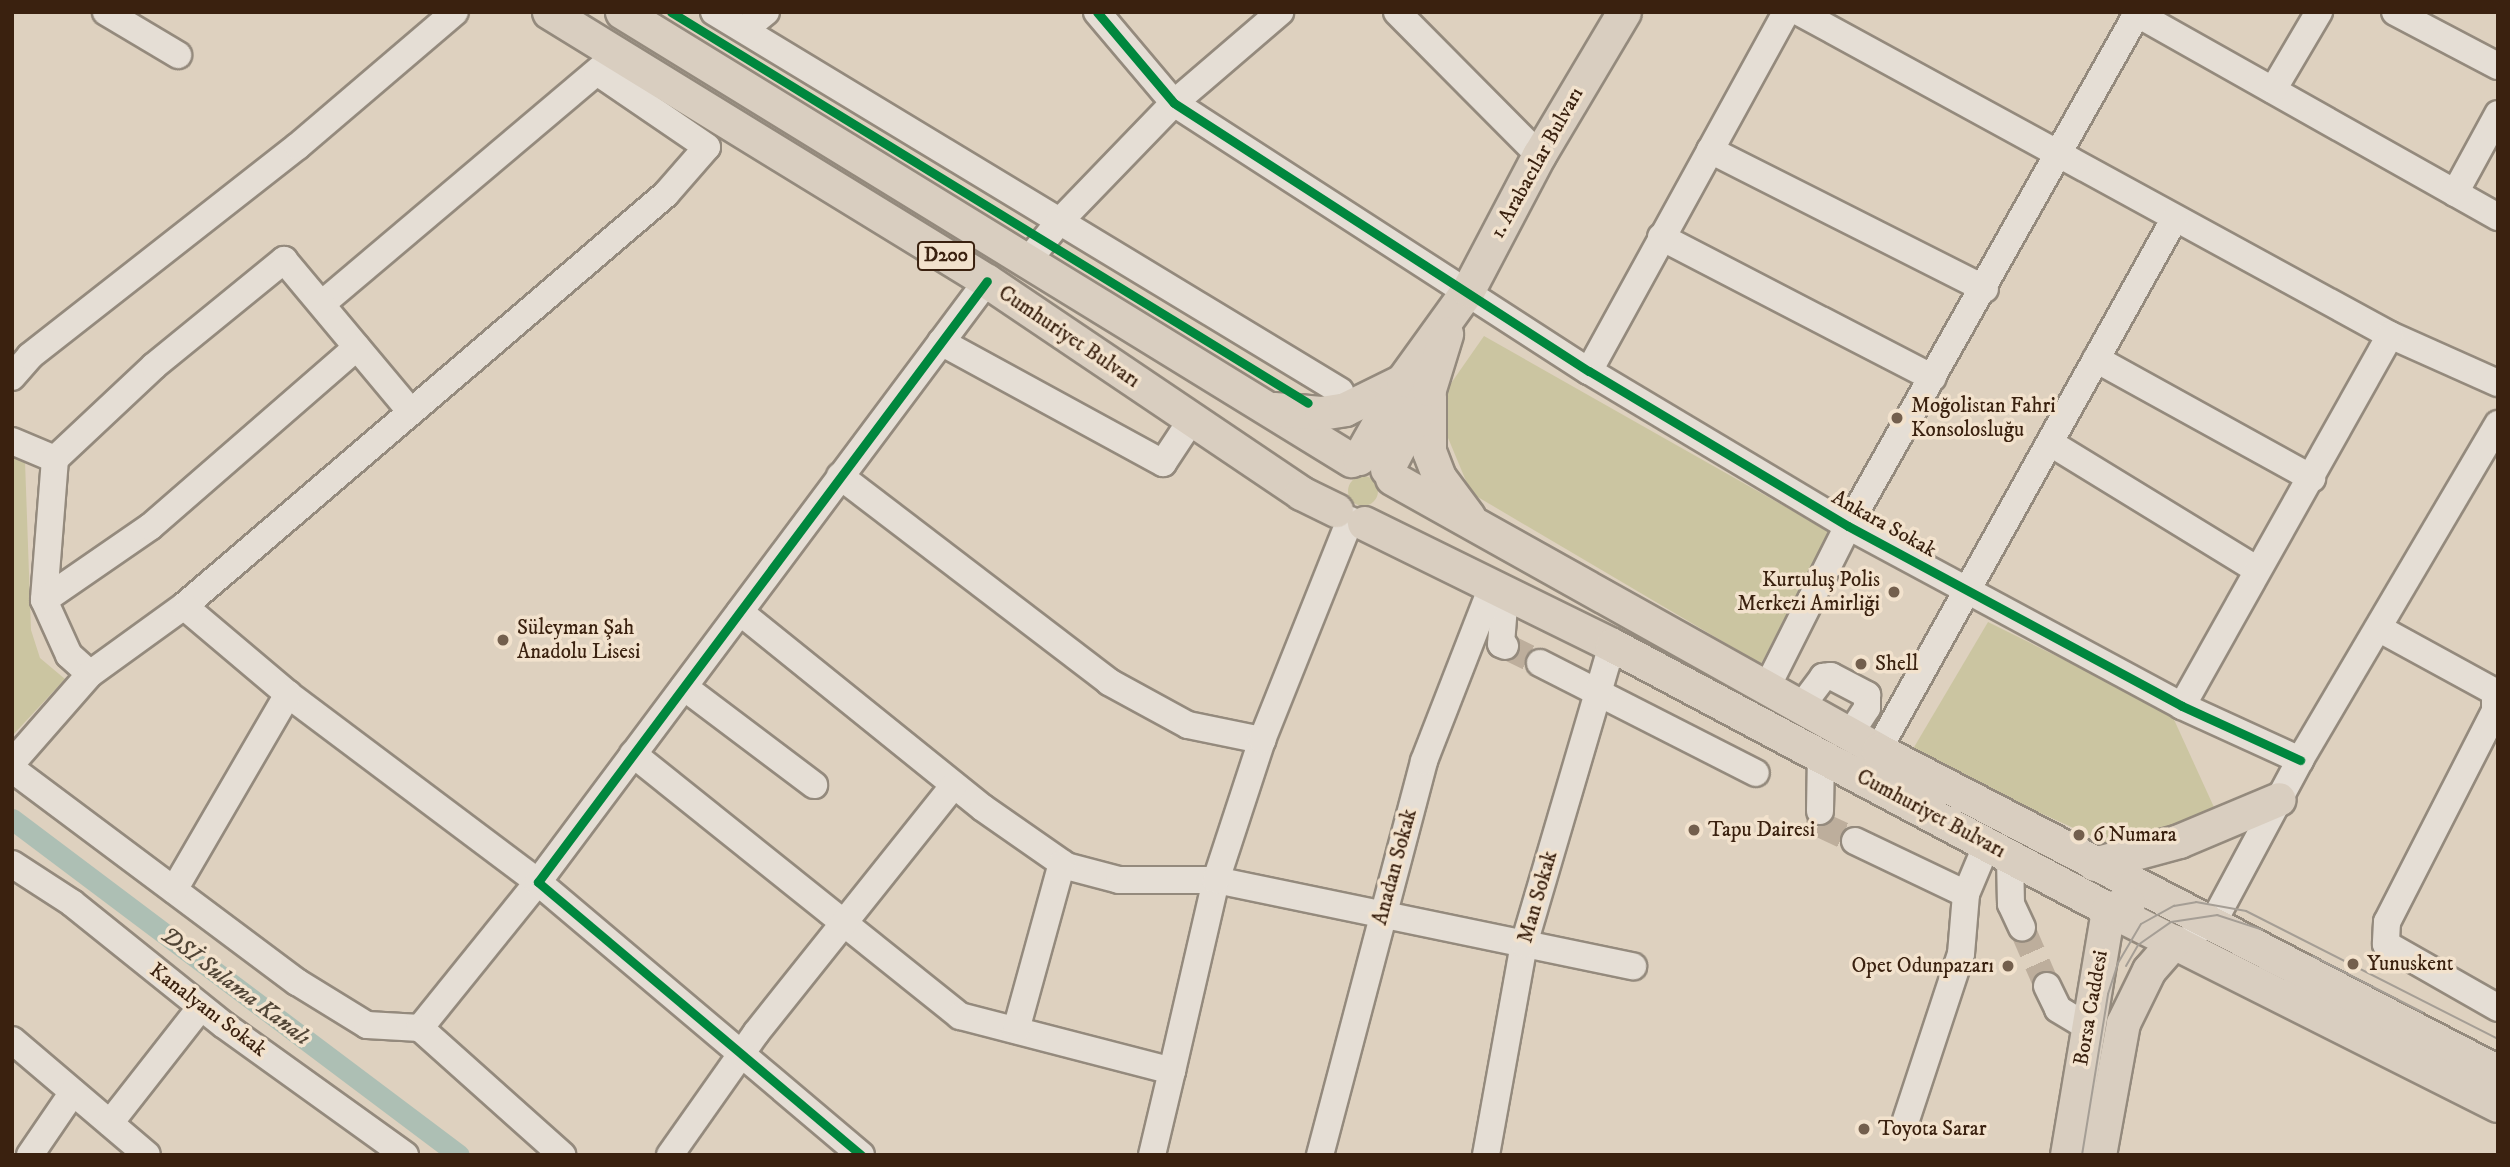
<!DOCTYPE html>
<meta charset="utf-8">
<style>
body{margin:0}
#map{position:relative;width:2510px;height:1167px;overflow:hidden;background:#ded1bf;font-family:"IM FELL DW Pica",serif}
div>[style]{position:absolute}
[style*='--x']{left:calc(var(--x)*1px);top:calc(var(--y)*1px);width:calc(var(--w)*1px);rotate:calc(var(--a)*1deg)}
.green>*{inset:0;background:#cbc5a1}
.round{border-radius:50%}
.canal>*{height:21px;margin:-10.5px;padding:0 10.5px;transform-origin:10.5px;border-radius:10.5px;background:#adbfb4}
.minor-tunnel>*{height:26px;margin-top:-13px;transform-origin:0;background:repeating-linear-gradient(90deg,#bdae9c 0 26px,transparent 0 39px)}
.roads{filter:drop-shadow(2px 0 #948a7d) drop-shadow(-2px 0 #948a7d) drop-shadow(0 2px #948a7d) drop-shadow(0 -2px #948a7d)}
.minor>*{height:26px;margin:-13px;padding:0 13px;transform-origin:13px;border-radius:13px;background:#e5ded5}
.major>*{height:33px;margin:-16.5px;padding:0 16.5px;transform-origin:16.5px;border-radius:16.5px;background:#d9cec0}
.tram>*{height:2px;margin:-1px;padding:0 1px;transform-origin:1px;border-radius:1px;background:#a59e95}
.cycleway>*{height:9px;margin:-4.5px;padding:0 4.5px;transform-origin:4.5px;border-radius:4.5px;background:#00873e}
.dots>*{width:19px;height:19px;translate:-50% -50%;box-sizing:border-box;border:4px solid #f2e2cd;border-radius:50%}
span{translate:-50% -50%;white-space:nowrap;text-align:center;line-height:1.15;-webkit-text-stroke:7px #f2e2cd;paint-order:stroke}
.shield-label span{padding:2px 5px;background:#f2e2cd;border:2px solid;border-radius:5px;-webkit-text-stroke-width:0}
.shield-label{font-size:19px;color:#3a210f;font-weight:700}
.street-label{font-size:21px;color:#3a210f}
.poi-label{font-size:21px;color:#3a210f}
.left{translate:0 -50%;text-align:left}
.right{translate:-100% -50%;text-align:right}
.water-label{font-size:23px;color:#524637;font-style:italic}
.frame{position:absolute;inset:0;border:14px solid #3a210f;pointer-events:none}
</style>
<div id="map">
<div class="green">
<div style="clip-path:polygon(1484px 336px,1830px 532px,1761px 664px,1471px 493px,1446px 433px,1447px 389px)"></div>
<div style="clip-path:polygon(12px 458px,25px 461px,31px 630px,40px 658px,65px 679px,12px 736px)"></div>
<div class="round" style="left:1348px;top:476px;width:30px;height:30px"></div>
<div style="clip-path:polygon(1988px 622px,2171px 713px,2218px 816px,2131px 854px,1910px 754px)"></div>
</div>
<div class="canal">
<div style="--x:12;--y:819;--w:559;--a:36.93"></div>
</div>
<div class="minor-tunnel">
<div style="--x:1505;--y:646;--w:39;--a:26"></div>
<div style="--x:1820;--y:811;--w:13;--a:94"></div>
<div style="--x:1819;--y:824;--w:40;--a:25"></div>
<div style="--x:2022;--y:928;--w:63;--a:66.7"></div>
</div>
<div class="roads">
<div class="minor">
<div style="--x:106;--y:12;--w:84;--a:30.8"></div>
<div style="--x:714;--y:12;--w:732;--a:31.19"></div>
<div style="--x:1097;--y:12;--w:119;--a:49.8"></div>
<div style="--x:1174;--y:103;--w:494;--a:32.9"></div>
<div style="--x:1589;--y:371;--w:302;--a:30.9"></div>
<div style="--x:1848;--y:526;--w:379;--a:28.3"></div>
<div style="--x:2182;--y:706;--w:130;--a:24.6"></div>
<div style="--x:1397;--y:12;--w:202;--a:45.2"></div>
<div style="--x:1799;--y:12;--w:674;--a:28.66"></div>
<div style="--x:2390;--y:335;--w:118;--a:24"></div>
<div style="--x:2134;--y:12;--w:418;--a:29.4"></div>
<div style="--x:2395;--y:12;--w:116;--a:27.7"></div>
<div style="--x:745;--y:29;--w:27;--a:-39"></div>
<div style="--x:2273;--y:90;--w:91;--a:-59.5"></div>
<div style="--x:1710;--y:150;--w:308;--a:26.8"></div>
<div style="--x:2455;--y:193;--w:90;--a:-61.4"></div>
<div style="--x:1661;--y:237;--w:306;--a:27.4"></div>
<div style="--x:1027;--y:262;--w:50;--a:-51.5"></div>
<div style="--x:1058;--y:223;--w:167;--a:-46"></div>
<div style="--x:1174;--y:103;--w:140;--a:-40.6"></div>
<div style="--x:323;--y:303;--w:377;--a:-40.2"></div>
<div style="--x:941;--y:342;--w:253;--a:28.6"></div>
<div style="--x:1163;--y:463;--w:53;--a:-56.6"></div>
<div style="--x:2096;--y:359;--w:247;--a:28.9"></div>
<div style="--x:1589;--y:371;--w:409;--a:-61.2"></div>
<div style="--x:12;--y:377;--w:28;--a:-49"></div>
<div style="--x:30;--y:356;--w:340;--a:-38.1"></div>
<div style="--x:298;--y:146;--w:206;--a:-40.5"></div>
<div style="--x:12;--y:441;--w:47;--a:22.7"></div>
<div style="--x:55;--y:459;--w:141;--a:94.5"></div>
<div style="--x:44;--y:600;--w:60;--a:65.6"></div>
<div style="--x:69;--y:655;--w:28;--a:42"></div>
<div style="--x:2052;--y:444;--w:239;--a:31.5"></div>
<div style="--x:55;--y:459;--w:136;--a:-43.2"></div>
<div style="--x:154;--y:366;--w:168;--a:-39.2"></div>
<div style="--x:284;--y:260;--w:198;--a:50.1"></div>
<div style="--x:840;--y:476;--w:339;--a:37.4"></div>
<div style="--x:1109;--y:682;--w:90;--a:28.6"></div>
<div style="--x:1188;--y:725;--w:76;--a:11.5"></div>
<div style="--x:44;--y:600;--w:129;--a:-34.6"></div>
<div style="--x:150;--y:527;--w:274;--a:-41"></div>
<div style="--x:740;--y:612;--w:312;--a:38.9"></div>
<div style="--x:983;--y:808;--w:101;--a:34.9"></div>
<div style="--x:1066;--y:866;--w:55;--a:14.8"></div>
<div style="--x:1119;--y:880;--w:97;--a:0"></div>
<div style="--x:1216;--y:880;--w:426;--a:11.7"></div>
<div style="--x:2380;--y:629;--w:131;--a:28.7"></div>
<div style="--x:2495;--y:692;--w:19;--a:90"></div>
<div style="--x:2495;--y:711;--w:237;--a:117.1"></div>
<div style="--x:2387;--y:922;--w:22;--a:93"></div>
<div style="--x:2386;--y:944;--w:129;--a:29.7"></div>
<div style="--x:1505;--y:646;--w:4;--a:-153"></div>
<div style="--x:1501;--y:644;--w:51;--a:-85.5"></div>
<div style="--x:1540;--y:663;--w:242;--a:27"></div>
<div style="--x:684;--y:687;--w:163;--a:37"></div>
<div style="--x:1766;--y:689;--w:182;--a:-63.3"></div>
<div style="--x:1848;--y:526;--w:590;--a:-60.57"></div>
<div style="--x:2182;--y:706;--w:425;--a:-60.7"></div>
<div style="--x:1800;--y:708;--w:39;--a:-53"></div>
<div style="--x:1823;--y:677;--w:8;--a:-7"></div>
<div style="--x:1831;--y:676;--w:41;--a:27.8"></div>
<div style="--x:1867;--y:695;--w:13;--a:90"></div>
<div style="--x:1867;--y:708;--w:31;--a:123"></div>
<div style="--x:1878;--y:750;--w:609;--a:-60.83"></div>
<div style="--x:633;--y:754;--w:419;--a:38.7"></div>
<div style="--x:960;--y:1016;--w:219;--a:14.5"></div>
<div style="--x:1172;--y:1071;--w:86;--a:103.4"></div>
<div style="--x:12;--y:763;--w:118;--a:-48.8"></div>
<div style="--x:90;--y:674;--w:116;--a:-35.9"></div>
<div style="--x:184;--y:606;--w:634;--a:-40.52"></div>
<div style="--x:666;--y:194;--w:62;--a:-48.9"></div>
<div style="--x:707;--y:147;--w:133;--a:-145.7"></div>
<div style="--x:12;--y:769;--w:356;--a:36.8"></div>
<div style="--x:297;--y:982;--w:82;--a:31.6"></div>
<div style="--x:367;--y:1025;--w:53;--a:3.2"></div>
<div style="--x:420;--y:1028;--w:188;--a:-51.1"></div>
<div style="--x:538;--y:882;--w:313;--a:-143.1"></div>
<div style="--x:288;--y:694;--w:136;--a:-139.8"></div>
<div style="--x:1820;--y:811;--w:55;--a:-89"></div>
<div style="--x:1855;--y:841;--w:123;--a:25.5"></div>
<div style="--x:1966;--y:894;--w:54;--a:-67.2"></div>
<div style="--x:2010;--y:857;--w:47;--a:88.8"></div>
<div style="--x:2011;--y:904;--w:26;--a:65"></div>
<div style="--x:12;--y:864;--w:72;--a:33"></div>
<div style="--x:72;--y:903;--w:195;--a:38.8"></div>
<div style="--x:224;--y:1025;--w:223;--a:35.7"></div>
<div style="--x:174;--y:890;--w:227;--a:-59.8"></div>
<div style="--x:2195;--y:931;--w:19;--a:-25"></div>
<div style="--x:2212;--y:923;--w:9;--a:-58"></div>
<div style="--x:2217;--y:915;--w:176;--a:-61.8"></div>
<div style="--x:2300;--y:760;--w:390;--a:-59.5"></div>
<div style="--x:2047;--y:986;--w:25;--a:64"></div>
<div style="--x:2058;--y:1009;--w:35;--a:31"></div>
<div style="--x:420;--y:1028;--w:191;--a:41.8"></div>
<div style="--x:1016;--y:1030;--w:173;--a:-74.6"></div>
<div style="--x:12;--y:1040;--w:177;--a:40.4"></div>
<div style="--x:1172;--y:1071;--w:196;--a:-77"></div>
<div style="--x:1216;--y:880;--w:147;--a:-71.8"></div>
<div style="--x:1262;--y:740;--w:237;--a:-68.2"></div>
<div style="--x:1906;--y:1120;--w:175;--a:-71.7"></div>
<div style="--x:1961;--y:954;--w:60;--a:-85.2"></div>
<div style="--x:110;--y:1123;--w:147;--a:-51.9"></div>
<div style="--x:30;--y:1155;--w:76;--a:-55.7"></div>
<div style="--x:670;--y:1155;--w:149;--a:-54.8"></div>
<div style="--x:756;--y:1033;--w:317;--a:-51.4"></div>
<div style="--x:861;--y:1155;--w:423;--a:-139.8"></div>
<div style="--x:538;--y:882;--w:750;--a:-53.24"></div>
<div style="--x:1320;--y:1155;--w:407;--a:-75.2"></div>
<div style="--x:1424;--y:761;--w:187;--a:-68.7"></div>
<div style="--x:1486;--y:1155;--w:214;--a:-79.8"></div>
<div style="--x:1524;--y:944;--w:312;--a:-73.6"></div>
</div>
<div class="major">
<div style="--x:549;--y:12;--w:514;--a:31.56"></div>
<div style="--x:987;--y:281;--w:379;--a:34"></div>
<div style="--x:1301;--y:493;--w:39;--a:26"></div>
<div style="--x:622;--y:12;--w:856;--a:31.57"></div>
<div style="--x:1429;--y:396;--w:55;--a:90"></div>
<div style="--x:1429;--y:451;--w:28;--a:69"></div>
<div style="--x:1439;--y:477;--w:49;--a:53.4"></div>
<div style="--x:1274;--y:409;--w:47;--a:4.9"></div>
<div style="--x:1321;--y:413;--w:24;--a:-9"></div>
<div style="--x:1345;--y:409;--w:64;--a:-26.2"></div>
<div style="--x:1359;--y:458;--w:90;--a:-60.6"></div>
<div style="--x:1403;--y:380;--w:111;--a:-54.2"></div>
<div style="--x:1468;--y:290;--w:153;--a:-62.3"></div>
<div style="--x:1539;--y:155;--w:166;--a:-59.3"></div>
<div style="--x:1387;--y:469;--w:90;--a:-62.3"></div>
<div style="--x:1429;--y:389;--w:58;--a:-72.8"></div>
<div style="--x:1392;--y:478;--w:557;--a:29.23"></div>
<div style="--x:1878;--y:750;--w:699;--a:27.45"></div>
<div style="--x:1364;--y:523;--w:276;--a:26.2"></div>
<div style="--x:1612;--y:645;--w:562;--a:28.02"></div>
<div style="--x:2108;--y:909;--w:436;--a:26.7"></div>
<div style="--x:2094;--y:864;--w:88;--a:-15.1"></div>
<div style="--x:2179;--y:841;--w:108;--a:-22.8"></div>
<div style="--x:2067;--y:1155;--w:249;--a:-80.5"></div>
<div style="--x:2108;--y:909;--w:21;--a:-17"></div>
<div style="--x:2099;--y:1155;--w:134;--a:-79.7"></div>
<div style="--x:2123;--y:1023;--w:59;--a:-63.9"></div>
<div style="--x:2149;--y:970;--w:38;--a:-49"></div>
</div>
</div>
<div class="tram">
<div style="--x:2313;--y:956;--w:123;--a:27.2"></div>
<div style="--x:2126;--y:966;--w:24;--a:-60"></div>
<div style="--x:2138;--y:945;--w:40;--a:-34.9"></div>
<div style="--x:2171;--y:922;--w:47;--a:-8.7"></div>
<div style="--x:2217;--y:915;--w:48;--a:18.1"></div>
<div style="--x:2082;--y:1155;--w:163;--a:-80.8"></div>
<div style="--x:2108;--y:994;--w:33;--a:-72"></div>
<div style="--x:2118;--y:963;--w:45;--a:-59.5"></div>
<div style="--x:2141;--y:924;--w:38;--a:-29"></div>
<div style="--x:2174;--y:906;--w:22;--a:-10"></div>
<div style="--x:2196;--y:902;--w:51;--a:10.2"></div>
<div style="--x:2246;--y:911;--w:283;--a:26.9"></div>
</div>
<div class="cycleway">
<div style="--x:671;--y:12;--w:747;--a:31.54"></div>
<div style="--x:1097;--y:12;--w:119;--a:49.8"></div>
<div style="--x:1174;--y:103;--w:494;--a:32.9"></div>
<div style="--x:1589;--y:371;--w:302;--a:30.9"></div>
<div style="--x:1848;--y:526;--w:379;--a:28.3"></div>
<div style="--x:2182;--y:706;--w:130;--a:24.6"></div>
<div style="--x:861;--y:1155;--w:423;--a:-139.8"></div>
<div style="--x:538;--y:882;--w:750;--a:-53.24"></div>
</div>
<div class="dots">
<div style="left:1897px;top:418px;background:#735f4d"></div>
<div style="left:1894px;top:592px;background:#735f4d"></div>
<div style="left:503px;top:640px;background:#735f4d"></div>
<div style="left:1861px;top:664px;background:#735f4d"></div>
<div style="left:1694px;top:830px;background:#735f4d"></div>
<div style="left:2079px;top:835px;background:#735f4d"></div>
<div style="left:2353px;top:964px;background:#735f4d"></div>
<div style="left:2008px;top:966px;background:#735f4d"></div>
<div style="left:1864px;top:1129px;background:#735f4d"></div>
</div>
<div class="shield-label">
<span style="left:946px;top:256px">D200</span>
</div>
<div class="street-label">
<span style="left:1537px;top:163px;rotate:-61deg">1. Arabacılar Bulvarı</span>
<span style="left:1069px;top:337px;rotate:34deg">Cumhuriyet Bulvarı</span>
<span style="left:1884px;top:524px;rotate:29deg">Ankara Sokak</span>
<span style="left:1931px;top:814px;rotate:28deg">Cumhuriyet Bulvarı</span>
<span style="left:1395px;top:867px;rotate:-75deg">Anadan Sokak</span>
<span style="left:1538px;top:897px;rotate:-74deg">Man Sokak</span>
<span style="left:2091px;top:1008px;rotate:-80deg">Borsa Caddesi</span>
<span style="left:208px;top:1010px;rotate:37deg">Kanalyanı Sokak</span>
</div>
<div class="poi-label">
<span class="left" style="left:1911px;top:418px">Moğolistan Fahri<br>Konsolosluğu</span>
<span class="right" style="left:1880px;top:592px">Kurtuluş Polis<br>Merkezi Amirliği</span>
<span class="left" style="left:517px;top:640px">Süleyman Şah<br>Anadolu Lisesi</span>
<span class="left" style="left:1875px;top:664px">Shell</span>
<span class="left" style="left:1708px;top:830px">Tapu Dairesi</span>
<span class="left" style="left:2093px;top:835px">6 Numara</span>
<span class="left" style="left:2367px;top:964px">Yunuskent</span>
<span class="right" style="left:1994px;top:966px">Opet Odunpazarı</span>
<span class="left" style="left:1878px;top:1129px">Toyota Sarar</span>
</div>
<div class="water-label">
<span style="left:235px;top:987px;rotate:37deg">DSİ Sulama Kanalı</span>
</div>
<div class="frame"></div>
</div>
